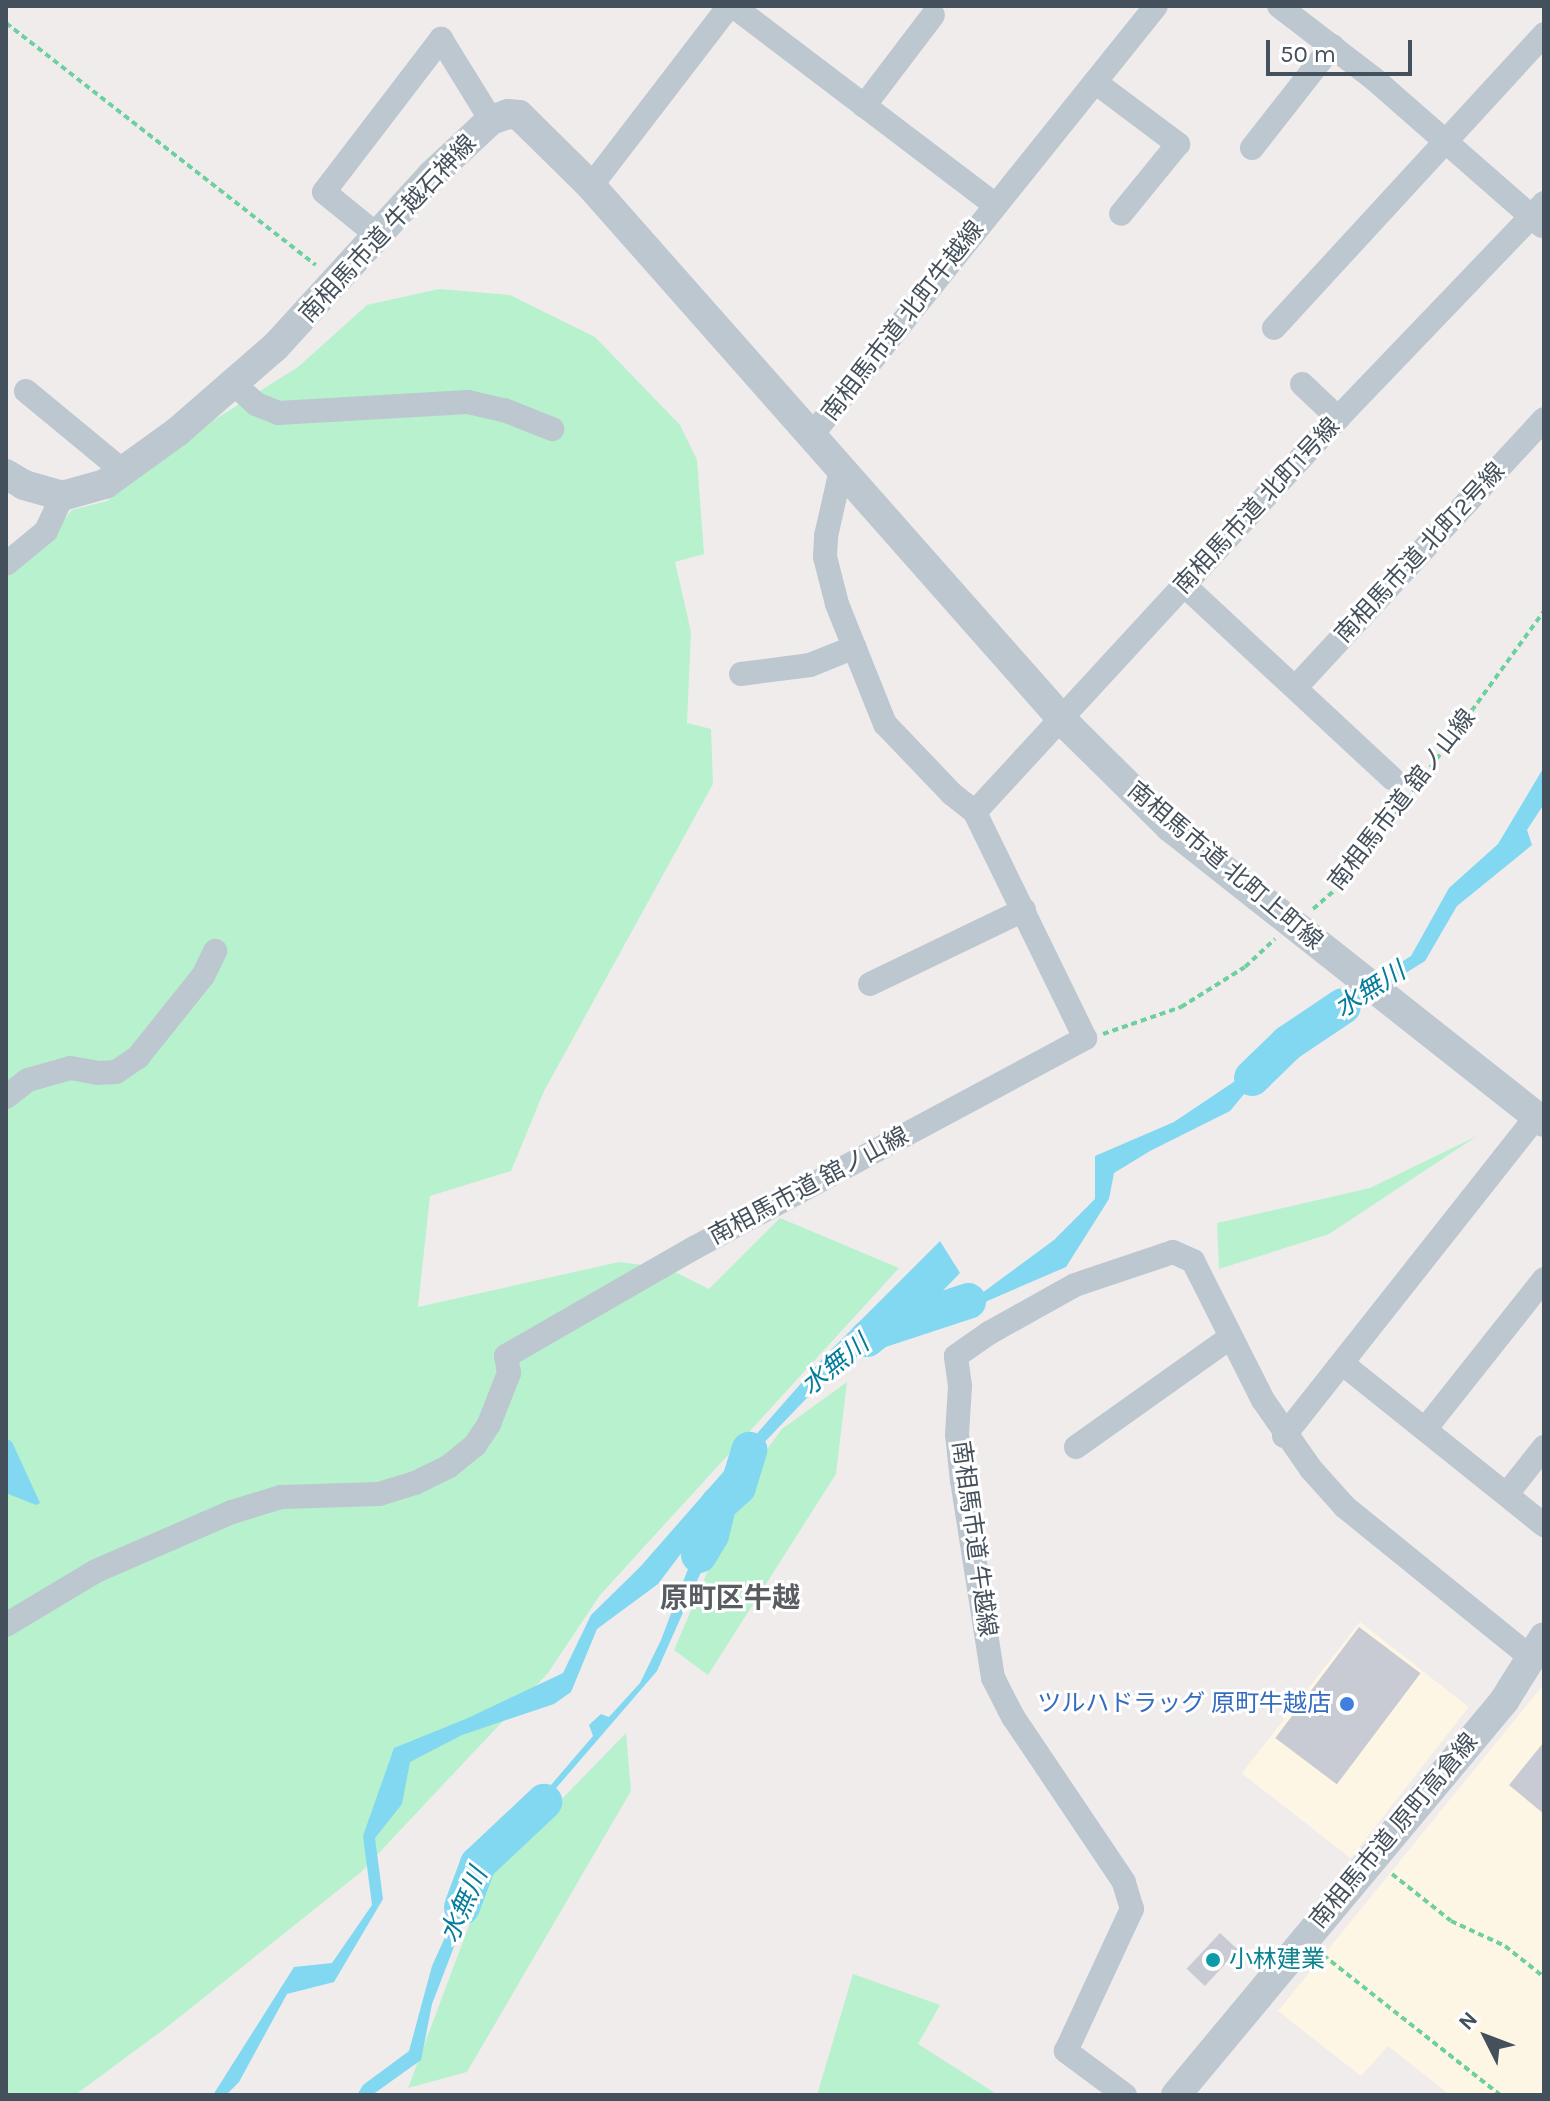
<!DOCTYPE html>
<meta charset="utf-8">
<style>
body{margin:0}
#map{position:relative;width:1550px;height:2101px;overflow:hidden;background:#f0ecec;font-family:Karla,"Noto Sans JP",sans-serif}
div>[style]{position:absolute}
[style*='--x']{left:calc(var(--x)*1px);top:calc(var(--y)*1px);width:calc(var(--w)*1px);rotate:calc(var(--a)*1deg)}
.commercial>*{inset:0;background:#fdf6e4;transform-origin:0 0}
.green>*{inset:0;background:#b8f1ce}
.water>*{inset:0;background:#82d8f0}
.river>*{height:36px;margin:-18px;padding:0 18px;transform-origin:18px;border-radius:18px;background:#82d8f0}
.building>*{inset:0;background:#c8cbd3;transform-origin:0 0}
.path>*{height:4px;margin-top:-2px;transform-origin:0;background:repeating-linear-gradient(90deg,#6ed0a1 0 6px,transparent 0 10px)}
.minor>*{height:24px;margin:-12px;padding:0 12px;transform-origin:12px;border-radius:12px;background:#bcc7d0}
.tertiary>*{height:30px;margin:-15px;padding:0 15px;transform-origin:15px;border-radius:15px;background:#bcc7d0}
.dots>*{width:22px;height:22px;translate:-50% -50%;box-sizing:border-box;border:4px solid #fff;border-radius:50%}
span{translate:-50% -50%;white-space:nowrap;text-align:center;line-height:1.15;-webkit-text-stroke:6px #fff;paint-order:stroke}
.street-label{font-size:24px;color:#44505b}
.shop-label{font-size:24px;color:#366cbe}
.right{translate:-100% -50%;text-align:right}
.culture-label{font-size:24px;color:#0d838f}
.left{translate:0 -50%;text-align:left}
.water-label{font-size:26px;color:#067c9d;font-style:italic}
.quarter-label{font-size:28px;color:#595d62;font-weight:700}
.frame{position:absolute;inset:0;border:8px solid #44505b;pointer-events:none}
.north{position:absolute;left:1446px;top:1997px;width:80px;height:80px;-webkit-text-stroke:6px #fff;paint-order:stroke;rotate:312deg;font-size:22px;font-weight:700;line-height:32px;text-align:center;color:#44505b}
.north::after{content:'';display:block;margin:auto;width:28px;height:36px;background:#44505b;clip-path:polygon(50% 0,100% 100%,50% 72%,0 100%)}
.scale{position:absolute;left:1266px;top:40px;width:146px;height:36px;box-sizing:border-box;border:4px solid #44505b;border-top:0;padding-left:10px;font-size:24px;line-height:28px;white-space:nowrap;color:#44505b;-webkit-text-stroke:6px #fff;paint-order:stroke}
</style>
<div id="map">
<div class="commercial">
<div style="left:1360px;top:1622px;width:138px;height:192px;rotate:38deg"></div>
<div style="clip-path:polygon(1544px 1684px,1544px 2095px,1450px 2095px,1388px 2046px,1361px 2076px,1278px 2011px)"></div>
</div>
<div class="green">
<div style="clip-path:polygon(439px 289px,510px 295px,595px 337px,680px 425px,697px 460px,704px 554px,675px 562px,691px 632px,687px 723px,711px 729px,713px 784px,544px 1091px,511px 1171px,430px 1196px,418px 1307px,619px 1262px,667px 1268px,709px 1289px,780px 1218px,899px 1268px,600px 1595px,548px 1673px,361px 1872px,167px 2027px,75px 2095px,6px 2095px,6px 578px,41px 548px,72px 510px,107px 501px,200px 429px,298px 367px,367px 305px)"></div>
<div style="clip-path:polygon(1477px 1136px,1329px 1234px,1219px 1269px,1217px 1223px,1370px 1188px)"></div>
<div style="clip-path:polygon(847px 1382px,836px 1474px,708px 1675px,674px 1650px,750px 1472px,782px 1429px)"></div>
<div style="clip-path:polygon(626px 1733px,631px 1791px,467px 2072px,408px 2088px,488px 1875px)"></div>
<div style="clip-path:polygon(853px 1974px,940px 2005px,918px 2044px,998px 2095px,817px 2095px)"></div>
</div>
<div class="water">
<div style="clip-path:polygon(1544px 767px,1544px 804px,1527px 830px,1532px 845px,1457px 906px,1425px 961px,1303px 1037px,1300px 1027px,1230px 1111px,1150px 1151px,1114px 1173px,1109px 1199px,1066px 1267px,948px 1318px,916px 1317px,827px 1377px,759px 1448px,750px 1462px,657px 1671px,482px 1874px,432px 2004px,421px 2060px,372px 2095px,357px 2095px,363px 2085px,409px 2051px,432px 1966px,478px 1864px,508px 1835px,593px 1736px,589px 1725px,601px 1714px,609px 1717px,640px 1683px,661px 1640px,702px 1532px,723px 1510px,738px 1478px,658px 1584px,597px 1629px,571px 1692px,554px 1704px,462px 1735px,410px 1762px,402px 1804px,375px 1838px,383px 1899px,334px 1982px,287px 1994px,239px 2082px,226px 2095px,213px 2095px,294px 1967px,332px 1963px,372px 1905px,363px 1836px,394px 1748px,468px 1718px,563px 1673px,591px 1615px,640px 1567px,825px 1356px,940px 1241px,960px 1273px,924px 1310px,974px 1299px,1054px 1240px,1095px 1199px,1095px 1156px,1174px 1122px,1247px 1073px,1301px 1026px,1411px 956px,1449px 888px,1498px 844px)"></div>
<div style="clip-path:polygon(6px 1438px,12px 1442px,40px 1503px,36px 1505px,6px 1493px)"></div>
</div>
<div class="river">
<div style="--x:1252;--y:1078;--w:50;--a:-44.2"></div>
<div style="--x:1288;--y:1043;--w:66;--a:-33.9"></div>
<div style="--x:867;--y:1339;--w:13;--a:-39"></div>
<div style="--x:877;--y:1331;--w:96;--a:-18.2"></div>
<div style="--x:699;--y:1555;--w:23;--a:-59"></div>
<div style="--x:711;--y:1535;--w:32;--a:-76"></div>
<div style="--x:719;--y:1504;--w:25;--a:-42"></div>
<div style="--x:738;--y:1487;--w:39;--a:-73"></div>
<div style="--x:462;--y:1907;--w:46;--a:-69.6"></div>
<div style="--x:478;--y:1864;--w:91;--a:-43.2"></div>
</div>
<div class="building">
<div style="left:1359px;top:1627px;width:77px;height:139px;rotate:37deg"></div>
<div style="clip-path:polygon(1544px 1742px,1544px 1814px,1509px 1785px)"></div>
<div style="left:1220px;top:1933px;width:25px;height:49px;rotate:43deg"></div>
</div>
<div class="path">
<div style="--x:6;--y:23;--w:393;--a:38"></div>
<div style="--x:1313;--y:909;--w:32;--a:-41"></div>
<div style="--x:1337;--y:888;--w:102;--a:-51.3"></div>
<div style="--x:1401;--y:808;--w:243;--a:-54"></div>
<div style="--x:1103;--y:1034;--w:83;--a:-19.1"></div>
<div style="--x:1181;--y:1007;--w:75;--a:-32"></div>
<div style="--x:1245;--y:967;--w:41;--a:-43"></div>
<div style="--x:1392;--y:1874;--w:75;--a:38.5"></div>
<div style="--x:1451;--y:1921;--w:60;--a:24.8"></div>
<div style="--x:1505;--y:1946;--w:50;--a:38.5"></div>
<div style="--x:1323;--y:1955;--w:226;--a:38.3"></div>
</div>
<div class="minor">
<div style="--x:733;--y:6;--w:329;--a:37.2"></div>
<div style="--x:1279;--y:6;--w:118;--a:37.5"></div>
<div style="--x:1373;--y:78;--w:225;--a:41.2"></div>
<div style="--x:1095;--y:82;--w:104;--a:36.8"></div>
<div style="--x:1178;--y:144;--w:90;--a:129.2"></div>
<div style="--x:864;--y:106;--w:114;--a:-52.8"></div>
<div style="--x:1252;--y:148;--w:130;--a:-51.9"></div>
<div style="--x:591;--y:186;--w:227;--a:-52.5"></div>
<div style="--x:377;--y:235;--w:68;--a:-140.9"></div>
<div style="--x:324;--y:192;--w:193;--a:-52.6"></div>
<div style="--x:441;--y:39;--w:95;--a:58.3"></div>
<div style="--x:1274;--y:328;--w:399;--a:-47.4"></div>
<div style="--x:234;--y:384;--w:30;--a:42"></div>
<div style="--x:256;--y:404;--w:24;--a:22"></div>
<div style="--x:278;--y:413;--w:190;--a:-3.3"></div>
<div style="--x:468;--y:402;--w:37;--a:13"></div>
<div style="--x:504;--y:410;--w:52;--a:21.6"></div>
<div style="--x:1302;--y:384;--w:50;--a:43.4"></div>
<div style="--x:26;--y:391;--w:126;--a:39.5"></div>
<div style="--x:811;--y:436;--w:551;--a:-51.26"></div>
<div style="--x:6;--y:564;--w:52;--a:-39.5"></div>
<div style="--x:46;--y:531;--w:38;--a:-65"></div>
<div style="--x:1184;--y:585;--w:284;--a:42.9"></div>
<div style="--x:741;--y:674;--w:70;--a:-7.4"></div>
<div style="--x:810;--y:665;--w:48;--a:-21.8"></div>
<div style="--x:1296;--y:687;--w:365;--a:-47.2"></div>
<div style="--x:975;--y:812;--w:536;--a:-47.35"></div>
<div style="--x:1338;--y:418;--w:298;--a:-46.2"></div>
<div style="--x:870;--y:984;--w:171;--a:-25.7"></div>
<div style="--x:6;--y:1097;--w:28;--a:-38"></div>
<div style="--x:28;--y:1080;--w:44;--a:-15.9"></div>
<div style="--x:70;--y:1068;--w:27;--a:10"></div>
<div style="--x:97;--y:1073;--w:19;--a:-3"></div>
<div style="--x:116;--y:1072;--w:27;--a:-34"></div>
<div style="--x:138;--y:1057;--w:104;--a:-51.3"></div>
<div style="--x:203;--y:976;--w:28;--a:-64"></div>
<div style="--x:1343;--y:1364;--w:258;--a:38.7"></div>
<div style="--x:1426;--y:1428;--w:190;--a:-51.6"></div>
<div style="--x:1284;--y:1436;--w:408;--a:-51.7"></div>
<div style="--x:1076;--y:1447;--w:190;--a:-35.4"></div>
<div style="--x:1507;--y:1494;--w:60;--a:-51.8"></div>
<div style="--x:6;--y:1625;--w:105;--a:-31"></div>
<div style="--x:96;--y:1571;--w:148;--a:-23.5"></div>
<div style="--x:232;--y:1512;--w:51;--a:-17"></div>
<div style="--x:281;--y:1497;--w:98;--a:-1.8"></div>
<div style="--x:379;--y:1494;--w:38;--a:-17"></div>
<div style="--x:415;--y:1483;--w:37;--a:-26"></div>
<div style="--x:448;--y:1467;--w:35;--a:-39"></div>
<div style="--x:475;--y:1445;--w:25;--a:-56"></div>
<div style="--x:489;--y:1424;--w:55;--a:-68.6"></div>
<div style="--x:509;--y:1373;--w:17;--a:-100"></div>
<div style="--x:506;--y:1356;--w:217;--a:-29.9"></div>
<div style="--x:694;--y:1248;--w:444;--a:-28.2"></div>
<div style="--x:1085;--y:1038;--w:251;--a:-116"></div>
<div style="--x:975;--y:812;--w:29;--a:-142"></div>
<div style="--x:952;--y:794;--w:97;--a:-133.7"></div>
<div style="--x:885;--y:724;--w:129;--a:-111.8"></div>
<div style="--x:837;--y:604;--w:49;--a:-104.3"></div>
<div style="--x:825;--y:557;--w:21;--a:-87"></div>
<div style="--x:826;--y:536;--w:68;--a:-77.2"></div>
<div style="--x:1125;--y:2095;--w:74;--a:-143.3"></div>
<div style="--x:1066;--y:2051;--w:157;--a:-65.1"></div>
<div style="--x:1132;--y:1909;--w:28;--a:-107"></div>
<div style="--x:1124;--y:1882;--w:199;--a:-123.9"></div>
<div style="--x:1013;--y:1717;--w:44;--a:-117.1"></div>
<div style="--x:993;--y:1678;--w:199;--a:-98.9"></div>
<div style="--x:962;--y:1481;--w:47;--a:-96.1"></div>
<div style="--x:957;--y:1434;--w:48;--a:-86.4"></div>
<div style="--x:960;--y:1386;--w:30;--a:-98"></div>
<div style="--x:956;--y:1356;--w:40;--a:-34.9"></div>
<div style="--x:989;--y:1333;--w:98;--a:-29.2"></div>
<div style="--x:1075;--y:1285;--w:103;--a:-18.6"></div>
<div style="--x:1173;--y:1252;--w:22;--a:24"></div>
<div style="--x:1193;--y:1261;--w:156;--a:63.3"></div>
<div style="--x:1263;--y:1400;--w:84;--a:55.2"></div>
<div style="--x:1311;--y:1469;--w:51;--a:48.2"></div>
<div style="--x:1345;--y:1507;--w:238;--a:39"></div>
</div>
<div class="tertiary">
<div style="--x:6;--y:474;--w:21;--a:31"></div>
<div style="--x:24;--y:485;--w:40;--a:16"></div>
<div style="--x:62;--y:496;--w:45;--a:-15.6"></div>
<div style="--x:105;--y:484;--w:89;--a:-35.8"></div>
<div style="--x:177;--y:432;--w:131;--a:-41"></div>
<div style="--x:276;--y:346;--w:231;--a:-47.6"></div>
<div style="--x:432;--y:175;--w:81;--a:-43"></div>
<div style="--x:491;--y:120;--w:18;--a:-19"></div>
<div style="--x:508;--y:114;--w:11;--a:5"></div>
<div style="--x:519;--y:115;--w:101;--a:44.6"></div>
<div style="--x:591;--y:186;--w:723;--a:48.53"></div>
<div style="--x:1070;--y:728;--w:141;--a:44.7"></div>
<div style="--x:1170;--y:827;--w:476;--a:38.3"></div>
<div style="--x:1176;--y:2095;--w:513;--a:-50.22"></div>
<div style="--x:1504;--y:1701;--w:75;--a:-58"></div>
</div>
<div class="dots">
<div style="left:1347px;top:1704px;background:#3f7fe0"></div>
<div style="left:1213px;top:1960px;background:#0f9aa8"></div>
</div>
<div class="street-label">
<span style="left:388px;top:229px;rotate:-47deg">南相馬市道 牛越石神線</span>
<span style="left:903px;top:321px;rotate:-52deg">南相馬市道 北町牛越線</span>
<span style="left:1257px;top:506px;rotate:-47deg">南相馬市道 北町1号線</span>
<span style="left:1420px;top:553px;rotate:-47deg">南相馬市道 北町2号線</span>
<span style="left:1402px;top:800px;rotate:-52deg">南相馬市道 舘ノ山線</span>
<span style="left:1225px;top:866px;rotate:40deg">南相馬市道 北町上町線</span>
<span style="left:809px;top:1186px;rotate:-28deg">南相馬市道 舘ノ山線</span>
<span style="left:974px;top:1539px;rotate:82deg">南相馬市道 牛越線</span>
<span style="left:1394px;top:1831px;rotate:-50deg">南相馬市道 原町高倉線</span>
</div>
<div class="shop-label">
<span class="right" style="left:1331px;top:1704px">ツルハドラッグ 原町牛越店</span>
</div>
<div class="culture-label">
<span class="left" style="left:1229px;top:1960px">小林建業</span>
</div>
<div class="water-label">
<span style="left:1370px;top:990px;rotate:-33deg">水無川</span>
<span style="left:835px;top:1365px;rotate:-39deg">水無川</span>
<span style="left:464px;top:1905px;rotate:-66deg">水無川</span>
</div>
<div class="quarter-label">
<span style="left:730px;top:1598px">原町区牛越</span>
</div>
<div class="frame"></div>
<div class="north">N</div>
<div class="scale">50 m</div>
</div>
